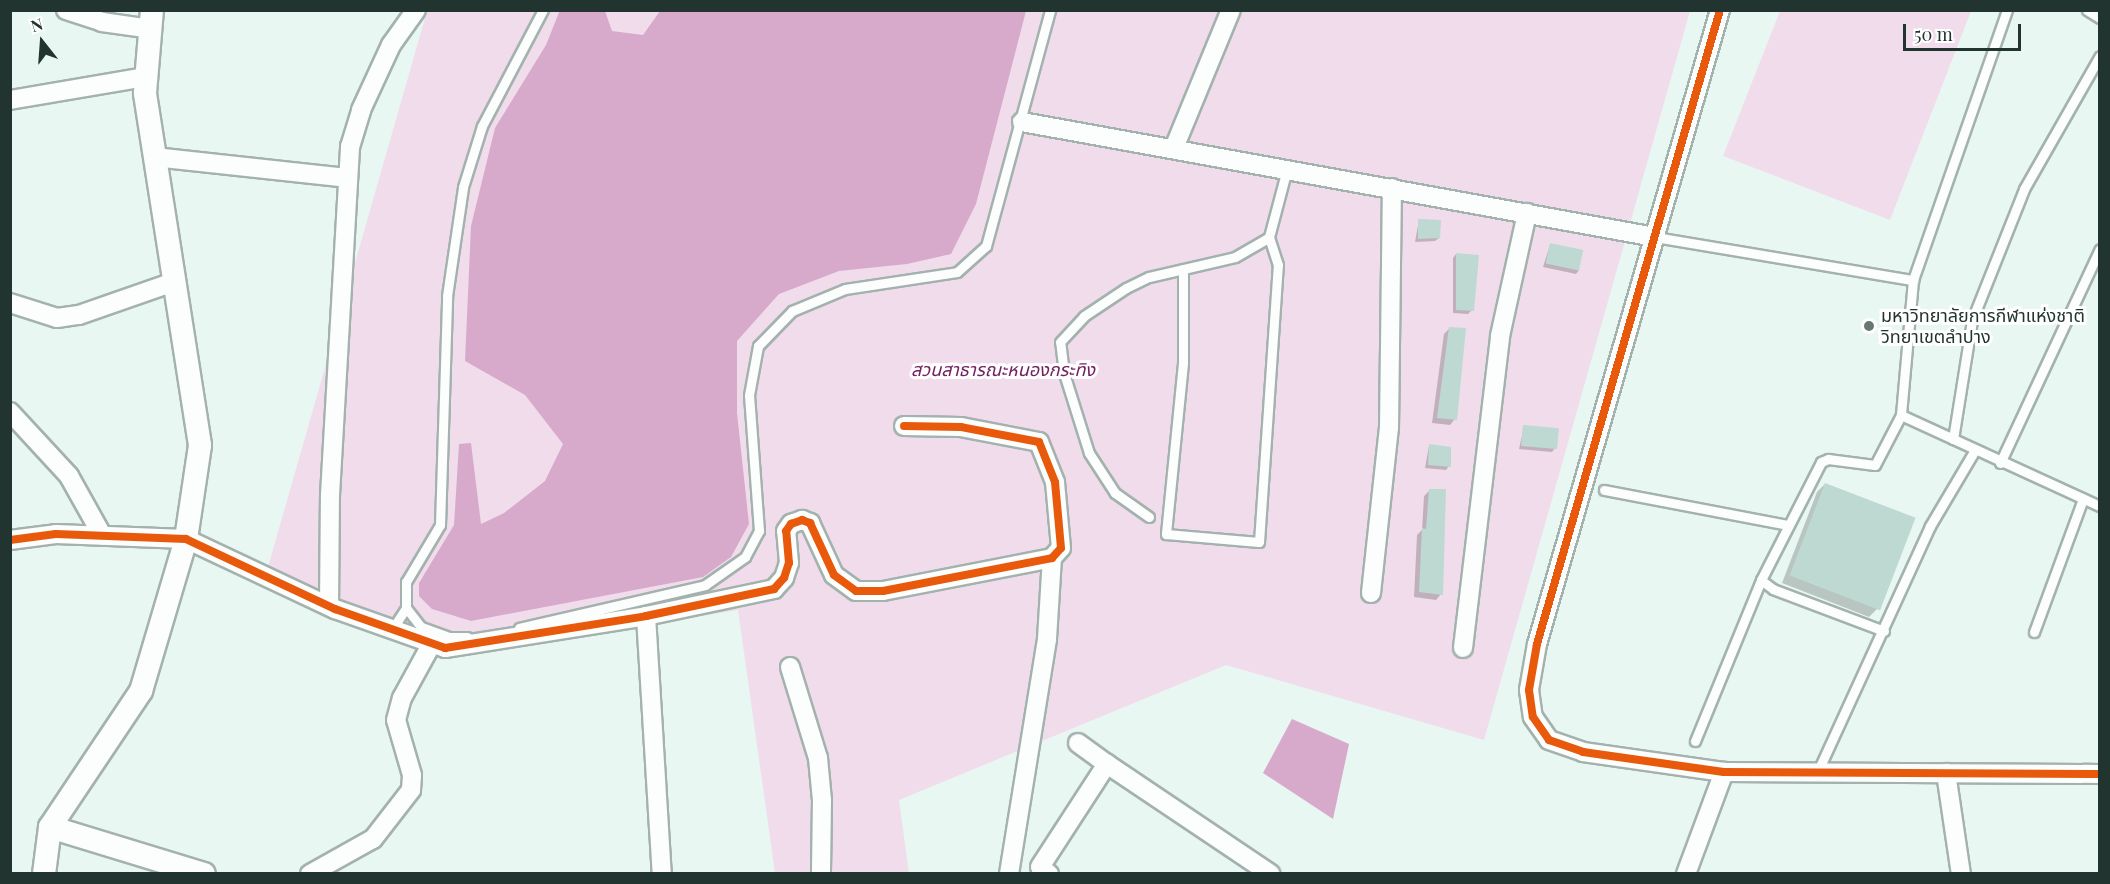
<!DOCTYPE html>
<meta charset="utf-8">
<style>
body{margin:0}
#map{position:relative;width:2110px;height:884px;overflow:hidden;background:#e8f7f2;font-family:"Playfair Display","Noto Sans Thai",serif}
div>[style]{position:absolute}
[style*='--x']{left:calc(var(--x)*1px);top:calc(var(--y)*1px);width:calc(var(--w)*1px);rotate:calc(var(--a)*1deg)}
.green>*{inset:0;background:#f1dcec}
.water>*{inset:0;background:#d7aacb}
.shadow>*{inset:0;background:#0003}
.building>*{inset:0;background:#bdd9d2;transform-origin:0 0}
.roads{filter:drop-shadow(2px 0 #a4b2ae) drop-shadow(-2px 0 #a4b2ae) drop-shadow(0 2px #a4b2ae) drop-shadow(0 -2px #a4b2ae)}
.service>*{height:9px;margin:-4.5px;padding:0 4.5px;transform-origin:4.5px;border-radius:4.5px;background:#fcfefd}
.minor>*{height:18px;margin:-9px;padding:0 9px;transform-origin:9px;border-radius:9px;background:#fcfefd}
.tertiary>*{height:22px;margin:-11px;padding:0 11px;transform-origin:11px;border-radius:11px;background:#fcfefd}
.cycleway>*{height:8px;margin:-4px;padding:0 4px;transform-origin:4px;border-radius:4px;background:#e8590c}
.dots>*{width:16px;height:16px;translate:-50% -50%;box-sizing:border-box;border:3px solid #fff;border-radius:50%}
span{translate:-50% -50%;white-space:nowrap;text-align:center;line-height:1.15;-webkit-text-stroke:6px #fff;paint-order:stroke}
.poi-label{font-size:18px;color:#22342f}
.left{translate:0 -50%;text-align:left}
.park-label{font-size:18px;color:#742160;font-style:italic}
.frame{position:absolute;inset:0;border:12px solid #22342f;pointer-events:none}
.north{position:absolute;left:12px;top:12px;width:60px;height:60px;-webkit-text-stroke:4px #fff;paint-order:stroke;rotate:343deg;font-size:16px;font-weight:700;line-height:24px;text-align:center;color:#22342f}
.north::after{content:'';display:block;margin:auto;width:21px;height:27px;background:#22342f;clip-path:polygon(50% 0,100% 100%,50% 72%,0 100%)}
.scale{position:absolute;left:1903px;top:24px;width:118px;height:27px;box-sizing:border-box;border:3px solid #22342f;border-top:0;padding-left:8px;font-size:18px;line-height:21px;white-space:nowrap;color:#22342f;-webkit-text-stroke:4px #fff;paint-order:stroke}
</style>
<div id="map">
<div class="green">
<div style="clip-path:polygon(427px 11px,1690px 11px,1484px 740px,1226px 665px,899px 800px,909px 873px,775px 873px,738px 610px,534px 644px,432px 640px,268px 567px)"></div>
<div style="clip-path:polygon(1780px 11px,1971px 11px,1890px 220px,1723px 156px)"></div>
</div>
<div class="water">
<div style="clip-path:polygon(560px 10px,605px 11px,612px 31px,643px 35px,660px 11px,1026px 11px,976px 204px,951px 254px,907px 264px,839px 271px,779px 294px,737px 341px,737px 413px,749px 524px,731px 557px,703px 577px,471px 621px,432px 609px,419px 596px,419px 583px,454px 525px,459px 444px,471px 443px,481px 524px,504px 513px,545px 481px,563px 444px,525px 395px,465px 361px,471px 226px,495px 128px,546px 45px)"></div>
<div style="clip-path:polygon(1292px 719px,1349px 744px,1333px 819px,1263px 773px)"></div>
</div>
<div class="shadow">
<div style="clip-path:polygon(1419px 220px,1439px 238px,1435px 241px,1415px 242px)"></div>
<div style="clip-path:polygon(1550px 245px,1579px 270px,1576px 274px,1543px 267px)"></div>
<div style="clip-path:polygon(1456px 254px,1472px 310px,1468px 314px,1453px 313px,1453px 258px)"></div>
<div style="clip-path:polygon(1449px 329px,1455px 419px,1450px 425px,1432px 423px,1444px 334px)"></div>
<div style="clip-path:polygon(1524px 427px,1555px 448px,1552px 452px,1519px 449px)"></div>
<div style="clip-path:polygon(1429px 446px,1449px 466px,1446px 470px,1425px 468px)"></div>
<div style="clip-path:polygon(1825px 484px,1877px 609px,1869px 617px,1782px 583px,1817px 492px)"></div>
<div style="clip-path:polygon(1430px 490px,1441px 594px,1436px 600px,1414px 597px,1417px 535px,1422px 530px,1424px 496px)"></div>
</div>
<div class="building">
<div style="clip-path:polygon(1418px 219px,1441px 220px,1440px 238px,1418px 239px)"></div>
<div style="left:1550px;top:243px;width:34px;height:21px;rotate:12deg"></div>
<div style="clip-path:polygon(1456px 253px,1479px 255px,1474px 311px,1456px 310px)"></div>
<div style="clip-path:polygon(1449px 327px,1466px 328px,1457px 420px,1437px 418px)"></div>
<div style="left:1523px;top:425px;width:36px;height:21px;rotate:5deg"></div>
<div style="clip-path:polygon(1429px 444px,1451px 447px,1451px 467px,1428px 465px)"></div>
<div style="left:1825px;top:483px;width:97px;height:99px;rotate:21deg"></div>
<div style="clip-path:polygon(1429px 489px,1446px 489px,1443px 595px,1419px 592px,1422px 528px,1426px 529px)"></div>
</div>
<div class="roads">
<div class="service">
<div style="--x:2007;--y:10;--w:286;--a:109.2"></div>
<div style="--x:1913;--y:280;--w:136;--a:95.1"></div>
<div style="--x:1901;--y:415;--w:219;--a:24.6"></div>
<div style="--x:2087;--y:10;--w:15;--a:32"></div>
<div style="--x:1655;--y:237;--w:262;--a:9.5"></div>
<div style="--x:1183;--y:269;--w:94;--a:90"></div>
<div style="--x:1183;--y:363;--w:172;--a:95.7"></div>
<div style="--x:1166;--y:534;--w:93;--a:4.9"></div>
<div style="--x:1259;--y:542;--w:278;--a:-86.1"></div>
<div style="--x:1278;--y:265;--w:29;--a:-108"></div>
<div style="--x:1953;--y:439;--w:121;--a:-80.9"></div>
<div style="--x:1972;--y:320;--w:141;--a:-68.3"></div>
<div style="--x:2024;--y:189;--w:153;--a:-60.3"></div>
<div style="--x:2000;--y:463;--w:236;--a:-65"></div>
<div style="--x:1604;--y:490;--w:186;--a:10.8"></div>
<div style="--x:1149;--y:517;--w:42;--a:-144.8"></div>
<div style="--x:1115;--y:493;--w:48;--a:-123"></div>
<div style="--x:1089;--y:453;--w:84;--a:-107.4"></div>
<div style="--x:1064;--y:373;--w:31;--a:-97"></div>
<div style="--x:1060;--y:342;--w:35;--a:-47"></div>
<div style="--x:1084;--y:316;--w:50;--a:-33.7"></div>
<div style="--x:1126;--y:288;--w:25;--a:-26"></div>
<div style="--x:1149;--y:277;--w:88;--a:-13.1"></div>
<div style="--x:1235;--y:257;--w:39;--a:-30"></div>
<div style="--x:1269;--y:237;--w:70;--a:-75.2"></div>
<div style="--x:519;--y:628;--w:191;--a:-13"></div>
<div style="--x:705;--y:585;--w:49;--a:-35"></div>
<div style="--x:745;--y:557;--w:30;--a:-62"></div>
<div style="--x:759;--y:531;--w:136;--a:-94.2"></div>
<div style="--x:749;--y:395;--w:50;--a:-79.6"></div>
<div style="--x:758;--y:346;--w:49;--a:-45.8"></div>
<div style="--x:792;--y:311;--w:57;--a:-22.5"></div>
<div style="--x:845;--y:289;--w:113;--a:-8.6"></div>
<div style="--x:957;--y:272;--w:39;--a:-42"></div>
<div style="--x:986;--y:246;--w:245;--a:-74.8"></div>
<div style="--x:391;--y:631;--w:27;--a:-57"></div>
<div style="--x:1884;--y:631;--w:119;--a:-159.3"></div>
<div style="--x:1773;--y:589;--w:15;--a:-143"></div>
<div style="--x:1761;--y:580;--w:132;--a:-63"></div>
<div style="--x:1821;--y:462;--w:8;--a:-23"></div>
<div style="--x:1828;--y:459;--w:47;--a:7.3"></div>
<div style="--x:1875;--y:465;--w:56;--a:-62.5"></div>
<div style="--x:2034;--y:632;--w:142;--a:-69.8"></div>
<div style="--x:467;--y:637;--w:18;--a:180"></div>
<div style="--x:449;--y:637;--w:30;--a:-160"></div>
<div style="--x:421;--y:627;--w:24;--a:-128"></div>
<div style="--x:406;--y:608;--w:26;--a:-90"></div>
<div style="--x:406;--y:582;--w:66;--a:-59.2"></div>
<div style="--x:440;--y:525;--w:229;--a:-88.2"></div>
<div style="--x:447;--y:296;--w:110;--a:-81.6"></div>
<div style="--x:463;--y:187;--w:64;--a:-72.7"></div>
<div style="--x:482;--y:126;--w:131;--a:-62.3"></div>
<div style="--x:1695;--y:741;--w:174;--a:-67.7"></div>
<div style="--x:1817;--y:773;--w:272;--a:-65.4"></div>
<div style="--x:1930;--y:526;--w:88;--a:-59.4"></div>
</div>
<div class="minor">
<div style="--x:66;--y:10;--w:38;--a:18"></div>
<div style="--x:102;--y:22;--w:49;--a:8.1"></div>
<div style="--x:1720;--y:10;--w:660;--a:106.1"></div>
<div style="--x:1537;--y:644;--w:47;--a:99.9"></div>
<div style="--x:1529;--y:690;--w:27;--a:82"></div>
<div style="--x:1533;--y:717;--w:28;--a:55"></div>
<div style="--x:1549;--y:740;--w:36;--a:19"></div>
<div style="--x:1583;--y:752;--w:142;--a:8.1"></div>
<div style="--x:1724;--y:772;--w:376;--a:0.3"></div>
<div style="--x:10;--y:100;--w:138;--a:-9.6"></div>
<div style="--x:1022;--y:122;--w:643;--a:10.3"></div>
<div style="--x:1174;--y:148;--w:149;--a:-67.6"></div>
<div style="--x:154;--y:157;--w:194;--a:6.2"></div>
<div style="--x:10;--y:303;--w:49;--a:17.7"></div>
<div style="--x:57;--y:318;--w:22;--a:-8"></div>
<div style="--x:79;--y:315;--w:101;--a:-19.2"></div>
<div style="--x:10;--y:412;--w:87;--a:47.3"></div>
<div style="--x:69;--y:476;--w:68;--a:60.8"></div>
<div style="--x:10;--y:540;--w:46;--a:-7.4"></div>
<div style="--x:56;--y:534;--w:130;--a:2.2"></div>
<div style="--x:186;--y:539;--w:165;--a:25.2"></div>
<div style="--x:335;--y:609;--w:117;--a:19.5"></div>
<div style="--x:445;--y:648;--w:204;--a:-9"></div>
<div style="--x:646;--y:616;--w:131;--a:-11.9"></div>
<div style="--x:774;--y:589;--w:15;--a:-48"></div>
<div style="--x:784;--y:578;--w:16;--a:-72"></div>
<div style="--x:789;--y:563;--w:32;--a:-95"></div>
<div style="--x:786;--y:531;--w:9;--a:-54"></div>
<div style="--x:791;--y:524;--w:12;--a:-20"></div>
<div style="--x:802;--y:520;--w:9;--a:21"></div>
<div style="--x:810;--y:523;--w:57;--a:65.2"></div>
<div style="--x:834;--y:575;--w:27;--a:36"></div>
<div style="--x:856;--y:591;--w:27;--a:0"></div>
<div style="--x:883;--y:591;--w:172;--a:-11"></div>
<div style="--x:1052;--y:558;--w:13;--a:-48"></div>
<div style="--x:1061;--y:548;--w:66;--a:-95.2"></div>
<div style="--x:1055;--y:482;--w:43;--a:-111.8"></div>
<div style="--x:1039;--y:442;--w:79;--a:-169.1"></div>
<div style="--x:961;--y:427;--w:57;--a:-179"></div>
<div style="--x:1371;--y:593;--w:166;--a:-83.8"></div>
<div style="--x:1389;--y:428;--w:240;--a:-89.3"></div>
<div style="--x:329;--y:606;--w:111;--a:-89.5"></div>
<div style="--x:330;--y:495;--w:349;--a:-86.7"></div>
<div style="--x:350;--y:147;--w:39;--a:-73"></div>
<div style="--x:361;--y:110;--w:72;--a:-65.2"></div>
<div style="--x:391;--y:45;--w:43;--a:-54.5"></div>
<div style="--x:646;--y:616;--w:258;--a:86.5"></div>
<div style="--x:1463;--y:648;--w:314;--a:-83.2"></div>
<div style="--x:1500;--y:336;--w:126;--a:-77.6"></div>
<div style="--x:790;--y:667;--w:95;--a:72.9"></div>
<div style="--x:818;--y:758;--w:42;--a:84.6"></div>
<div style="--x:822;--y:800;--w:74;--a:90.8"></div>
<div style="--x:1078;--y:743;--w:36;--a:36"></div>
<div style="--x:1946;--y:773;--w:102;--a:81.6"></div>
<div style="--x:310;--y:874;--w:72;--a:-29.1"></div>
<div style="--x:373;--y:839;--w:62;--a:-52.2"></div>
<div style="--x:411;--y:790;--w:15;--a:-86"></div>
<div style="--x:412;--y:775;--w:57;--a:-106.2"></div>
<div style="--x:396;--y:720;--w:23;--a:-75"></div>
<div style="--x:402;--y:698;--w:60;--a:-61.3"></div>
<div style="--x:1009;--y:874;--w:238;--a:-80.8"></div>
<div style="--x:1047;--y:639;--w:81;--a:-86.5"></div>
<div style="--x:1049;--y:874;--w:11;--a:-142"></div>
<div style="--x:1040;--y:867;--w:123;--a:-57"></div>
<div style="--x:1107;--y:764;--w:197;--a:33.9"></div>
<div style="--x:1686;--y:874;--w:109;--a:-69.6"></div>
</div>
<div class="tertiary">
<div style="--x:50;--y:827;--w:161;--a:17"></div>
<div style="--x:44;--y:874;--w:47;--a:-82.7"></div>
<div style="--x:50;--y:827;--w:164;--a:-56.2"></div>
<div style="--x:141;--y:691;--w:159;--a:-73.5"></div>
<div style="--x:186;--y:539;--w:95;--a:-81.5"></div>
<div style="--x:200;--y:445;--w:356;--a:-98.9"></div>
<div style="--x:145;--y:93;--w:83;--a:-85.2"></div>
</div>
</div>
<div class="cycleway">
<div style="--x:1720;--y:10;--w:660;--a:106.1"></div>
<div style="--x:1537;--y:644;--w:47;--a:99.9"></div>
<div style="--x:1529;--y:690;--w:27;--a:82"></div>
<div style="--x:1533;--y:717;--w:28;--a:55"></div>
<div style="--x:1549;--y:740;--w:36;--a:19"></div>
<div style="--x:1583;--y:752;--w:142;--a:8.1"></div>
<div style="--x:1724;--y:772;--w:376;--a:0.3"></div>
<div style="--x:10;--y:540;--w:46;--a:-7.4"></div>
<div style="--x:56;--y:534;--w:130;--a:2.2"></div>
<div style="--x:186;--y:539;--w:165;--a:25.2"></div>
<div style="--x:335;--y:609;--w:117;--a:19.5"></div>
<div style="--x:445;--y:648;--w:204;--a:-9"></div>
<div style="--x:646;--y:616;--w:131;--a:-11.9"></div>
<div style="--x:774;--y:589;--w:15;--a:-48"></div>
<div style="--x:784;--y:578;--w:16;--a:-72"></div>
<div style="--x:789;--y:563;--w:32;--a:-95"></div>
<div style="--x:786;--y:531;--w:9;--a:-54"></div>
<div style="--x:791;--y:524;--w:12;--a:-20"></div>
<div style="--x:802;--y:520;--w:9;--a:21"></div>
<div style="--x:810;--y:523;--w:57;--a:65.2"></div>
<div style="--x:834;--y:575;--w:27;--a:36"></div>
<div style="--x:856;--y:591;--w:27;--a:0"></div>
<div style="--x:883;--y:591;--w:172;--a:-11"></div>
<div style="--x:1052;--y:558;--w:13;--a:-48"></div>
<div style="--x:1061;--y:548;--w:66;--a:-95.2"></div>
<div style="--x:1055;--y:482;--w:43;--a:-111.8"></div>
<div style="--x:1039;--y:442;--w:79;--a:-169.1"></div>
<div style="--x:961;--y:427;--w:57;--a:-179"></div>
</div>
<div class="dots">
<div style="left:1869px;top:326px;background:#677873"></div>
</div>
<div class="poi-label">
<span class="left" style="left:1881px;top:326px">มหาวิทยาลัยการกีฬาแห่งชาติ<br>วิทยาเขตลำปาง</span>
</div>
<div class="park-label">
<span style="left:1003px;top:369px">สวนสาธารณะหนองกระทิง</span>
</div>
<div class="frame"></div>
<div class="north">N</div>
<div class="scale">50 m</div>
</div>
